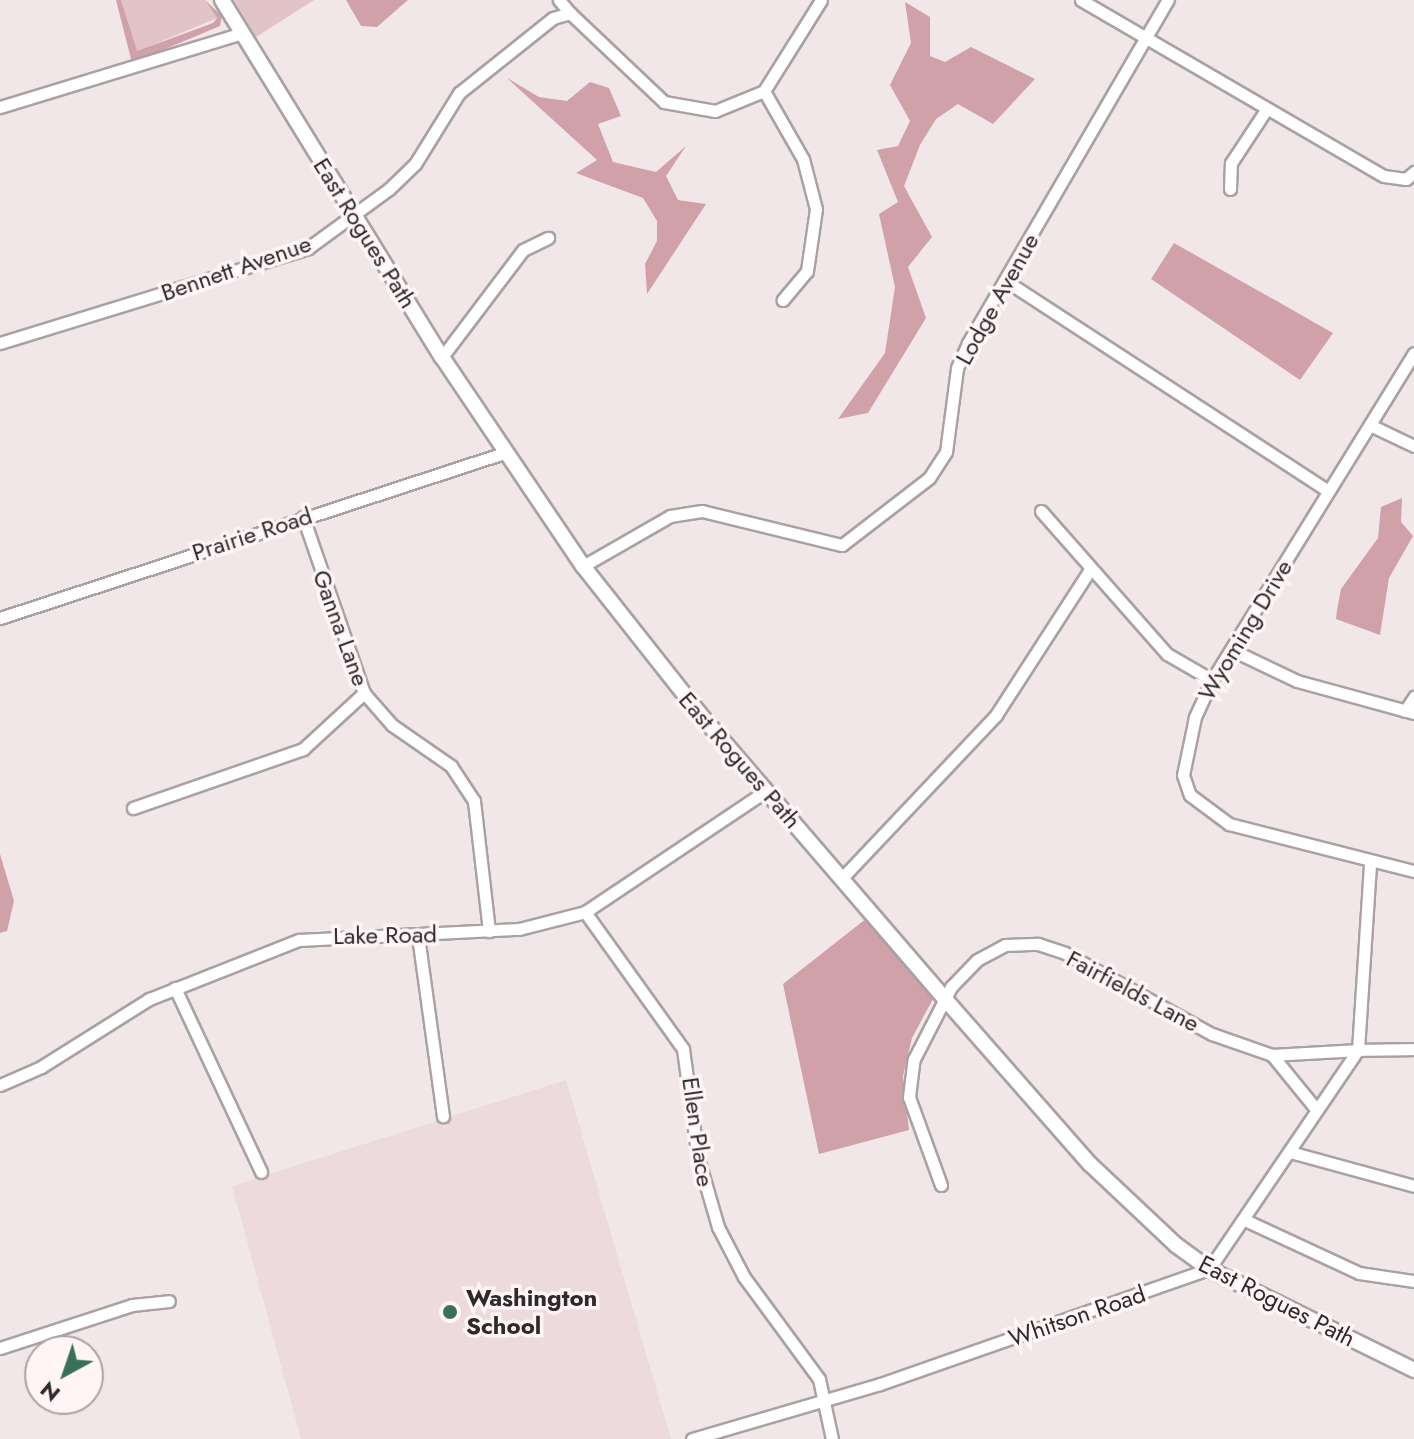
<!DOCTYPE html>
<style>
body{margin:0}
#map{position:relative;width:1414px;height:1439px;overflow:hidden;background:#f1e7e8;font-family:Jost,sans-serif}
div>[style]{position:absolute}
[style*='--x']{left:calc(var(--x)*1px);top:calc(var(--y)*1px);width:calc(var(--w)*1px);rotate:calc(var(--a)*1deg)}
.built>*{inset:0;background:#eddadc}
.green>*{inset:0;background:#e2c3c7}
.forest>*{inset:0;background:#d1a1a9}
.roads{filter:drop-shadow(2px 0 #aaa1a2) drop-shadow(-2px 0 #aaa1a2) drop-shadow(0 2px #aaa1a2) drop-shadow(0 -2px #aaa1a2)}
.minor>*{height:11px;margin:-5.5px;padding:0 5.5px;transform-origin:5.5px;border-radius:5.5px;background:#fff}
.tertiary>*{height:14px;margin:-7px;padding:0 7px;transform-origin:7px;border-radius:7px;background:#fff}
.dots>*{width:22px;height:22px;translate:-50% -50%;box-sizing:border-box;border:4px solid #fff4f6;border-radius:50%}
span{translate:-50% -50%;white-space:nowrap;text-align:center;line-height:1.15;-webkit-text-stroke:7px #fff4f6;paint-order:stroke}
.street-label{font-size:24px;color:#2e2a2b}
.poi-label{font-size:24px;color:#2e2a2b;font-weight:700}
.left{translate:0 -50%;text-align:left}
.north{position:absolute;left:24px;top:1335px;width:80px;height:80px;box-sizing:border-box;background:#fff4f6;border:2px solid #aba3a5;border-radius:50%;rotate:220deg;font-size:22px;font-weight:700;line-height:32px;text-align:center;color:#2e2a2b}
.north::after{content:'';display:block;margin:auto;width:28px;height:36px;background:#37715a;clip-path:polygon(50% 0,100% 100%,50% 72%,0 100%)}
</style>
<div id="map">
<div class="built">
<div style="clip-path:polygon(566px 1080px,671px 1439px,301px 1439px,232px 1186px)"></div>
</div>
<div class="green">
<div style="clip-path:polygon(121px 0,205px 0,217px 18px,136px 52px)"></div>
<div style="clip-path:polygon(234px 0,314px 0,256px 37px)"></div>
</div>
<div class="forest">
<div style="clip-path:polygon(116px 0,121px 0,137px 51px,213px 23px,217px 18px,205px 0,222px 16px,220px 26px,132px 63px)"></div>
<div style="clip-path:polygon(346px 0,408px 0,377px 27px,361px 26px)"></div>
<div style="clip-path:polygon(905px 2px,930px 17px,930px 56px,945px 62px,971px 47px,1035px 79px,993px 124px,958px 104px,936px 119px,920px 145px,904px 186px,932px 237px,908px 267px,926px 318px,868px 413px,838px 419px,885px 353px,895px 287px,879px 214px,898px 202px,877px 150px,898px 146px,910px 121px,890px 85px,911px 43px)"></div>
<div style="clip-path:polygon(507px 78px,539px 97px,567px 101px,590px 82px,609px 88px,621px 116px,598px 124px,613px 162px,656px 172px,686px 146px,666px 176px,678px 200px,706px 204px,647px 294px,645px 264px,657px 241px,657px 221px,643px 198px,576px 173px,597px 160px)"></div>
<div style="clip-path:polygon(1174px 243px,1333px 333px,1300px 380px,1151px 279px)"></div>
<div style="clip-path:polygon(1402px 498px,1401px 522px,1413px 536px,1389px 578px,1380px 635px,1336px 619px,1337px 610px,1341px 589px,1378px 538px,1381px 507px)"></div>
<div style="clip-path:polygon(0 854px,14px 901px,7px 931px,0 933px)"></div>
<div style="clip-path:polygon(867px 918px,934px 997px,912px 1038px,903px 1076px,909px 1130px,819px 1154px,783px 984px)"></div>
</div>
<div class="roads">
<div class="minor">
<div style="--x:559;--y:0;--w:17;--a:50"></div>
<div style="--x:1081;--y:0;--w:350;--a:30.2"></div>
<div style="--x:1384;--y:176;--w:22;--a:8"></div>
<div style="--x:1406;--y:179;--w:11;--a:-41"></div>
<div style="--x:764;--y:91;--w:78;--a:60.2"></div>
<div style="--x:803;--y:159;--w:52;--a:75.4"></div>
<div style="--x:816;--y:209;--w:63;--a:98.3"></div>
<div style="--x:807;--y:271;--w:38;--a:130"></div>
<div style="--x:0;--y:107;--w:253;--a:-17"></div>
<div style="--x:1230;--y:189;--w:26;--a:-88"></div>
<div style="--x:1231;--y:163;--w:64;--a:-56.6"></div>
<div style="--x:1006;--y:281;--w:384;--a:33.1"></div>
<div style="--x:0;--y:343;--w:322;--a:-17.1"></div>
<div style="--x:308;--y:248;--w:100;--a:-36.1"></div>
<div style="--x:389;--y:189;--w:36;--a:-44"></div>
<div style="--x:415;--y:164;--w:84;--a:-58.2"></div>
<div style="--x:459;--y:93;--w:120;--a:-38.6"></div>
<div style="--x:553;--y:18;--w:18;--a:-16"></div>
<div style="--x:570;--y:13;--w:129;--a:43.4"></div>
<div style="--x:664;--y:102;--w:52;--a:10"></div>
<div style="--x:715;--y:111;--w:53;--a:-22.2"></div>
<div style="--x:764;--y:91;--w:107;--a:-57.9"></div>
<div style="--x:1414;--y:353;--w:384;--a:121.7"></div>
<div style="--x:1212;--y:680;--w:41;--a:114.7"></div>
<div style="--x:1195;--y:717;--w:59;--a:101.7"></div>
<div style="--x:1183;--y:775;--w:21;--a:71"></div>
<div style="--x:1190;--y:795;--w:49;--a:36.6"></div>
<div style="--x:1229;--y:824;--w:191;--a:14.3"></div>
<div style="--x:442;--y:357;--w:134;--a:-52.9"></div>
<div style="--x:523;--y:250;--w:28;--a:-26"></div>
<div style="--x:1370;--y:425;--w:49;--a:25.5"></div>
<div style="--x:1041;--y:511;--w:191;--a:48.6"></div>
<div style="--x:1167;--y:654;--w:52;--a:30"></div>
<div style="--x:303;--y:517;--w:186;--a:70.9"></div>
<div style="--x:364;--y:693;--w:43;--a:48.8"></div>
<div style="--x:392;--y:725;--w:72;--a:34.8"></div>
<div style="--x:451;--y:766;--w:42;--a:56.7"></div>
<div style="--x:474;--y:801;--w:131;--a:83.4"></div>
<div style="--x:583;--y:566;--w:100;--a:-29.9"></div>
<div style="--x:670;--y:516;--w:32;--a:-9"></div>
<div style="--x:702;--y:511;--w:144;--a:13.7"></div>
<div style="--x:842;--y:545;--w:110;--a:-37.6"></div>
<div style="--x:929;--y:478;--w:31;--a:-57"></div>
<div style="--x:946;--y:452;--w:85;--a:-82.5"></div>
<div style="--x:957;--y:368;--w:27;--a:-66"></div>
<div style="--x:968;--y:343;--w:397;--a:-59.8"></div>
<div style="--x:0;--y:618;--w:530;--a:-18.13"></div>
<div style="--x:1232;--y:650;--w:72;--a:25.5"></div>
<div style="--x:1297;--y:681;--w:121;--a:15.3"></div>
<div style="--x:1405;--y:711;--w:17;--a:-57"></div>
<div style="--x:133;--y:808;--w:180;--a:-19.1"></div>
<div style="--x:303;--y:749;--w:83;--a:-42.6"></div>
<div style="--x:842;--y:878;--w:224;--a:-46.6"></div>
<div style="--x:996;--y:715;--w:171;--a:-57.1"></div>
<div style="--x:585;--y:912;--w:168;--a:54.4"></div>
<div style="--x:683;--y:1049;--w:110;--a:82.2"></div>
<div style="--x:698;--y:1158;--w:72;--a:73.8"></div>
<div style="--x:718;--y:1227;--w:56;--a:62.5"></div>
<div style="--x:744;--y:1277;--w:127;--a:53.7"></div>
<div style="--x:819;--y:1379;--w:61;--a:77.8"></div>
<div style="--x:418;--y:936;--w:182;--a:82.1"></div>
<div style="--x:175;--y:988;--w:203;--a:64.9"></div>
<div style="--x:1272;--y:1055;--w:86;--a:-3.3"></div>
<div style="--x:1358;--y:1050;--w:186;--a:-86.3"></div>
<div style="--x:0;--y:1085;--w:45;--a:-23.7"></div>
<div style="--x:41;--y:1067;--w:128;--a:-32.2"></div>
<div style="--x:149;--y:999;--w:161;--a:-21.5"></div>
<div style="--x:299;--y:940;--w:220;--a:-2.9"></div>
<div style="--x:519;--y:929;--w:68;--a:-14.4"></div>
<div style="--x:585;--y:912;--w:218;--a:-33.8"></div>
<div style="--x:1290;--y:1152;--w:129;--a:15.3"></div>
<div style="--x:941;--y:1185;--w:94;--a:-110"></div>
<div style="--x:909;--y:1097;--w:38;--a:-83"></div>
<div style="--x:914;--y:1059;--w:81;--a:-62.8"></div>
<div style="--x:951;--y:987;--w:37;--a:-46"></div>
<div style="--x:977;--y:960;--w:32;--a:-28"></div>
<div style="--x:1005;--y:945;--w:33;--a:-2"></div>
<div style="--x:1038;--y:944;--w:28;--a:18"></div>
<div style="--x:1065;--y:953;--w:168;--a:28.9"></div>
<div style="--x:1212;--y:1034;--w:64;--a:19.3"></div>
<div style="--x:1272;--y:1055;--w:68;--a:50.9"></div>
<div style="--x:1247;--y:1221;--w:123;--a:24.9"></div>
<div style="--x:1359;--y:1273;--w:56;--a:8.3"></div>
<div style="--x:0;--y:1348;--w:139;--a:-18"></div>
<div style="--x:132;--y:1305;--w:37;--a:-6"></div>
<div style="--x:692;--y:1439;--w:196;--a:-16.3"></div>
<div style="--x:880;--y:1384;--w:349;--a:-19.3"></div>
<div style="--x:1209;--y:1269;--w:265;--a:-55.8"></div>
<div style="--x:1358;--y:1050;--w:56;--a:-1"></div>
</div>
<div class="tertiary">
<div style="--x:222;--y:0;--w:419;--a:58.4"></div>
<div style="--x:442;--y:357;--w:252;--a:56"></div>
<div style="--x:583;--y:566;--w:187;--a:51.7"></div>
<div style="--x:699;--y:713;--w:376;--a:49.3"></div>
<div style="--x:944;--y:998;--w:221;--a:48.7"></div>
<div style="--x:1090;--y:1164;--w:118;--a:43.3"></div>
<div style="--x:1176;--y:1245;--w:41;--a:36"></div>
<div style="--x:1209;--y:1269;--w:229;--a:26.2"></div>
</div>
</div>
<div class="dots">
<div style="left:450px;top:1312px;background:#37715a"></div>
</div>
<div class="street-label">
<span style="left:365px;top:233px;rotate:58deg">East Rogues Path</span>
<span style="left:236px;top:268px;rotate:-19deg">Bennett Avenue</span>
<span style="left:997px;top:299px;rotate:-61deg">Lodge Avenue</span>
<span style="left:252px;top:534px;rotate:-18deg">Prairie Road</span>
<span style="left:341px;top:628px;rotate:70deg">Ganna Lane</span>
<span style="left:1245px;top:630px;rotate:-59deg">Wyoming Drive</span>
<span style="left:740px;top:760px;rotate:49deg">East Rogues Path</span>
<span style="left:385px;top:935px;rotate:-1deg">Lake Road</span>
<span style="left:1133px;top:991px;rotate:28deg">Fairfields Lane</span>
<span style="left:698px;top:1132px;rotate:82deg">Ellen Place</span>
<span style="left:1277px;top:1301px;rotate:27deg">East Rogues Path</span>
<span style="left:1077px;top:1316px;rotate:-19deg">Whitson Road</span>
</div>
<div class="poi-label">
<span class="left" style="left:466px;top:1312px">Washington<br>School</span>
</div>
<div class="north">N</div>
</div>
